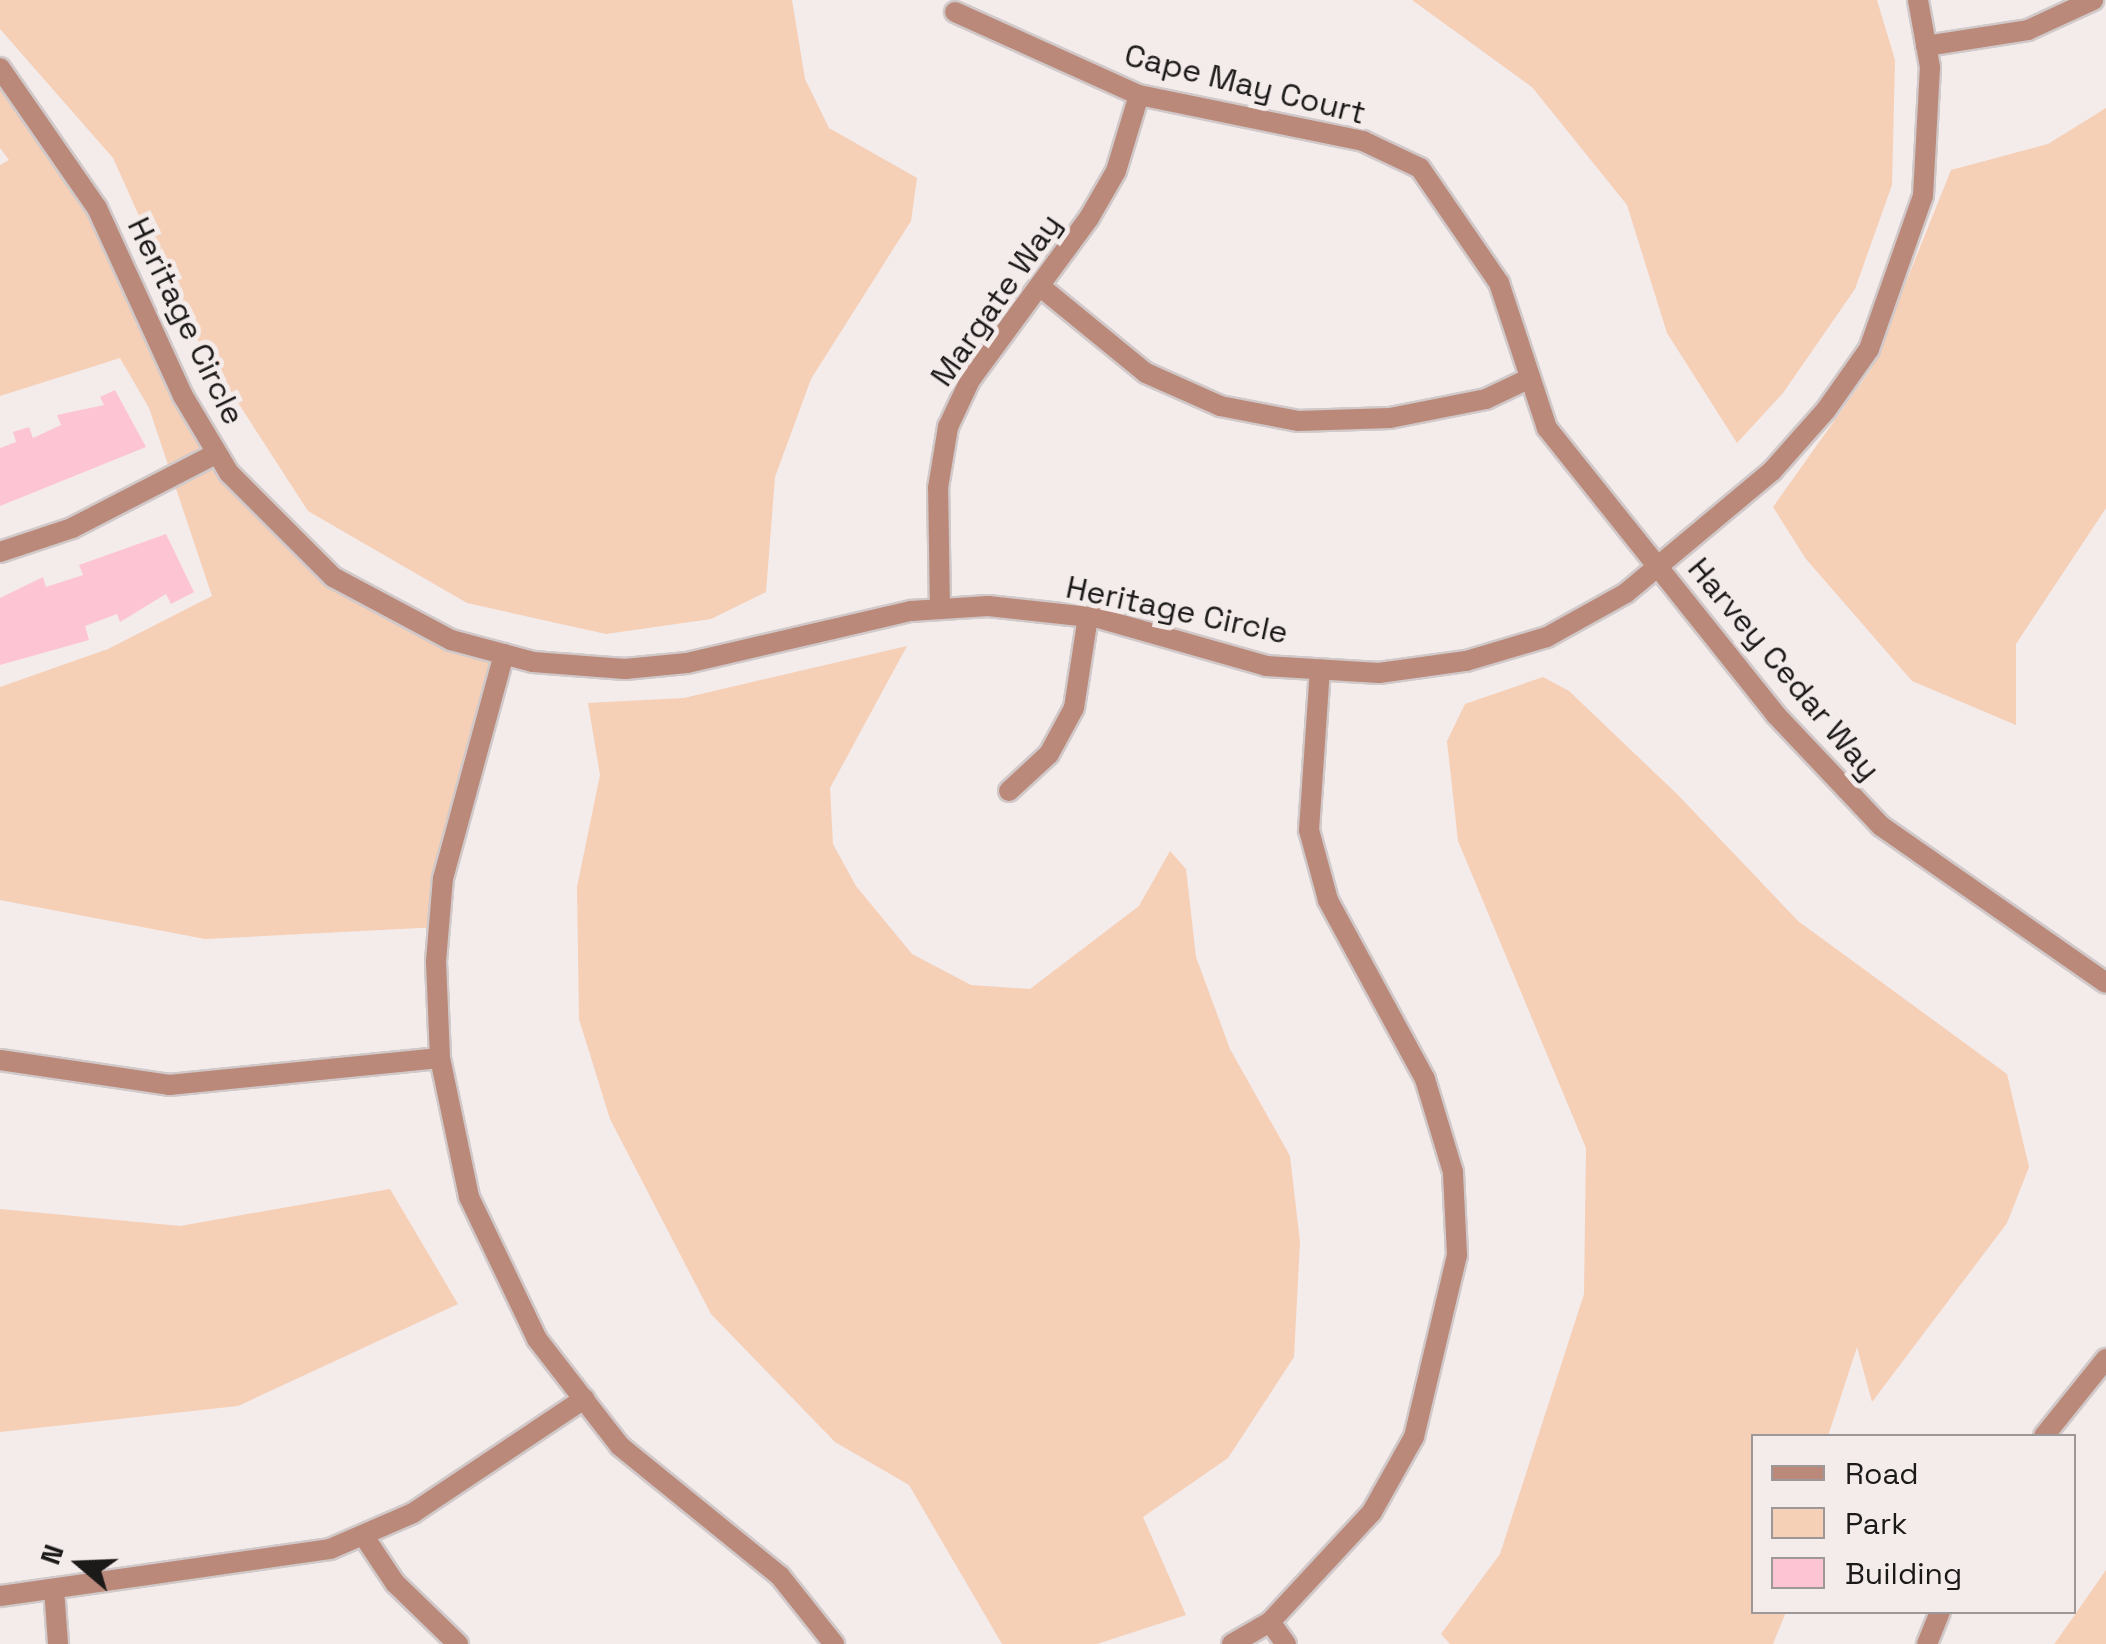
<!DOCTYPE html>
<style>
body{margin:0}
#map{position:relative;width:2106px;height:1644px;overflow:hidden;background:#f4ebeb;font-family:"Space Grotesk",sans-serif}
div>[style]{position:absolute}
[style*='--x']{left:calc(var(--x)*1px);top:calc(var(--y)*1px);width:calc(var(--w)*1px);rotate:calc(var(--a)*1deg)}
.green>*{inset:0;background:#f5cfb6}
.building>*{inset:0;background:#fdc5d4}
.roads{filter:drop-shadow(2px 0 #d1c9c9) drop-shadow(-2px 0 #d1c9c9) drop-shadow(0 2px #d1c9c9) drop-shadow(0 -2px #d1c9c9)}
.minor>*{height:20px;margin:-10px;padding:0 10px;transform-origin:10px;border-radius:10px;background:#ba897a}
span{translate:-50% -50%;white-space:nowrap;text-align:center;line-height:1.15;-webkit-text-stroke:10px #f4ebeb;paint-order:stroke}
.street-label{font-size:32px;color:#1c1919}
.legend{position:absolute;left:1751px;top:1434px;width:325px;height:180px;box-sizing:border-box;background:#f4ebeb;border:2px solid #9e9797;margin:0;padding:12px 18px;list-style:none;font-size:30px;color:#1c1919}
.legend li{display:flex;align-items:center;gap:20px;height:50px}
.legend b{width:50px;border:2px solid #9e9797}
.north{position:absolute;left:30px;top:1514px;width:100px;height:100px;-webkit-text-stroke:8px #f4ebeb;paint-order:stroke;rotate:289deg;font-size:28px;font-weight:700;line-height:40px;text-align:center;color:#1c1919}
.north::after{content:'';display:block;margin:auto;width:35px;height:45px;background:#1c1919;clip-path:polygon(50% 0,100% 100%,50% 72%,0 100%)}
</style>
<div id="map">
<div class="green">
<div style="clip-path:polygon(0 0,792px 0,805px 79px,829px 128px,917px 178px,911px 221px,811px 379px,775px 477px,766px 592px,711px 619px,606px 634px,467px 603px,308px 511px,189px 327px,113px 158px,0 29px)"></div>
<div style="clip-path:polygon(1412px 0,1877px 0,1895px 60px,1892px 185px,1855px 289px,1783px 393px,1737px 443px,1667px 333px,1627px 205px,1532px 87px)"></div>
<div style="clip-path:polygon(0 68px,42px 120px,229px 473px,333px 577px,504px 654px,439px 927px,205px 939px,0 900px,0 687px,108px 649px,212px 596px,149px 408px,120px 358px,0 396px,0 165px,9px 160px,0 148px)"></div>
<div style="clip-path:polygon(2106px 108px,2106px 508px,2016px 644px,2016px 725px,1912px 681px,1806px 559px,1773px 507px,1871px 369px,1951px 170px,2048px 144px)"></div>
<div style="clip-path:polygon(907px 646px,830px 788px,833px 844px,856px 886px,912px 954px,971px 985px,1030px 989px,1139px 906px,1170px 851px,1186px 869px,1196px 957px,1230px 1049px,1290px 1156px,1300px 1242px,1294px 1357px,1228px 1458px,1143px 1517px,1186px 1615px,1097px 1644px,1002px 1644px,909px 1485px,835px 1442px,711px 1314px,610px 1119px,579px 1019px,577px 887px,600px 775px,588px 703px,684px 698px)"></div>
<div style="clip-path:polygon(1543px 677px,1569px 691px,1677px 794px,1798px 921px,2007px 1074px,2029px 1167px,2007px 1223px,1872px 1402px,1857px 1347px,1828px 1436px,1754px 1436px,1754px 1612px,1786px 1612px,1773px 1644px,1450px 1644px,1441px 1634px,1500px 1554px,1584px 1294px,1586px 1148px,1458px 841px,1447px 741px,1465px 704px)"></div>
<div style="clip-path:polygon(390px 1189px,458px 1304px,238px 1406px,0 1432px,0 1209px,180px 1226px)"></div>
<div style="clip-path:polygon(2106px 1570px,2106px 1644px,2054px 1644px,2055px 1643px)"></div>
</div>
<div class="building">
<div style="clip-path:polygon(115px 390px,146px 447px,0 506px,0 448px,16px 442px,13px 432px,29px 427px,33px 438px,61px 425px,57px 415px,104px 405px,100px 397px)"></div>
<div style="clip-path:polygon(166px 534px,194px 592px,171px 604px,166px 594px,120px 622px,117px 614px,85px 626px,89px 640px,0 665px,0 598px,43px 577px,46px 587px,83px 575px,79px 565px)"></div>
</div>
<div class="roads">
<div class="minor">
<div style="--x:955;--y:12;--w:202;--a:24.3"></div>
<div style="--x:1139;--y:95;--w:229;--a:11.6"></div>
<div style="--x:1363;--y:141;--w:63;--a:25.3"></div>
<div style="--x:1420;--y:168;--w:140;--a:55.5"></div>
<div style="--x:1499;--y:283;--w:153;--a:71.7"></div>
<div style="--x:1547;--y:428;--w:366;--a:51.4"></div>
<div style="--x:1775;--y:714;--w:154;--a:46.6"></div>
<div style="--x:1881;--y:826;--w:274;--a:34.9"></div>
<div style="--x:1926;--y:46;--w:103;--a:-8.9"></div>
<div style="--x:2028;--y:30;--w:72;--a:-24.8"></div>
<div style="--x:0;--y:68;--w:170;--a:55.3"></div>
<div style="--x:97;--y:208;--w:207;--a:65.4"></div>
<div style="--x:183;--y:396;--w:90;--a:59.1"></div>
<div style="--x:229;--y:473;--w:147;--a:45"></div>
<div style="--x:333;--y:577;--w:134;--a:28.1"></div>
<div style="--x:451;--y:640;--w:85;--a:15"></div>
<div style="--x:533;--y:662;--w:92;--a:4.4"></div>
<div style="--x:625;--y:669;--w:62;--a:-5.5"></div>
<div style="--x:687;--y:663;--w:230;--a:-13.1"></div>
<div style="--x:911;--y:611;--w:77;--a:-3.7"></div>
<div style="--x:988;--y:606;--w:111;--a:6.2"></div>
<div style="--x:1098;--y:618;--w:175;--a:15.9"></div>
<div style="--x:1266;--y:666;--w:113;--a:3.5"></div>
<div style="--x:1379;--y:673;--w:88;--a:-7.9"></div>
<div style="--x:1466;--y:661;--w:84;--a:-16.5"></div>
<div style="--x:1547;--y:637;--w:90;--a:-29.1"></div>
<div style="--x:1626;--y:593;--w:190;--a:-39.9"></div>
<div style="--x:1772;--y:471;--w:81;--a:-48.5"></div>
<div style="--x:1826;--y:410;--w:75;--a:-54.8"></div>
<div style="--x:1869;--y:349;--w:162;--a:-70.6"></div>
<div style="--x:1923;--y:196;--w:129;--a:-86.9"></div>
<div style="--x:1930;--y:67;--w:68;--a:-100.2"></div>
<div style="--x:1042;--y:288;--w:134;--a:39.3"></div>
<div style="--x:1146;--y:373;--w:81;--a:24"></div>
<div style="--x:1220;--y:406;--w:79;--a:10.9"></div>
<div style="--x:1298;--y:421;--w:92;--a:-1.9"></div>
<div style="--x:1390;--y:418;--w:98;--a:-11.2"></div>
<div style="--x:1486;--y:399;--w:49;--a:-25.5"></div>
<div style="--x:0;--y:552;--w:76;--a:-18.4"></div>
<div style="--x:72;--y:528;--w:163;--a:-27.3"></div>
<div style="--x:940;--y:609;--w:121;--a:-90.9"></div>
<div style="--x:938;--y:488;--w:62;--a:-80.7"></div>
<div style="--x:948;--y:427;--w:52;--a:-64.9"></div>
<div style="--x:970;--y:380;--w:201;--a:-53.7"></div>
<div style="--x:1089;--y:218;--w:54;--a:-60.1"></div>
<div style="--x:1116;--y:171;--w:79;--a:-73.2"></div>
<div style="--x:504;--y:654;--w:232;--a:105.2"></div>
<div style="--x:443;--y:878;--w:84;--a:94.8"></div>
<div style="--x:436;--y:962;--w:96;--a:87.6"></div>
<div style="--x:440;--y:1058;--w:142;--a:78.2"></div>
<div style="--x:469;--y:1197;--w:157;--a:64.4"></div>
<div style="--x:537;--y:1339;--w:135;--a:52.2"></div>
<div style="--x:620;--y:1446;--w:206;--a:39.1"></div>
<div style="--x:780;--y:1576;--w:87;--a:51.5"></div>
<div style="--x:1009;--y:791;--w:54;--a:-42.8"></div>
<div style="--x:1049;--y:754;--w:52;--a:-61.5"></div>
<div style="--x:1074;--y:708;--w:92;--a:-81.3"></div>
<div style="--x:0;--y:1060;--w:171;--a:8.4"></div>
<div style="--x:169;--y:1085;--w:272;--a:-5.7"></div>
<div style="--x:2044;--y:1436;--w:99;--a:-51.2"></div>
<div style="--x:363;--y:1535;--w:58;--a:56.3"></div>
<div style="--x:395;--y:1583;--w:88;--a:44.1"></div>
<div style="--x:54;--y:1589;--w:55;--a:85.8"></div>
<div style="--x:0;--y:1596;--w:333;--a:-8.1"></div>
<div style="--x:330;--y:1549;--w:90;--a:-23.4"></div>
<div style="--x:413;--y:1513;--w:206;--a:-33.7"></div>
<div style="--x:1270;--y:1622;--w:27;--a:54"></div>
<div style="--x:1232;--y:1644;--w:44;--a:-30.1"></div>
<div style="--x:1270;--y:1622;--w:150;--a:-47.2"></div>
<div style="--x:1372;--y:1512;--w:86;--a:-60.8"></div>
<div style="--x:1414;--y:1437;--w:187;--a:-76.7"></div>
<div style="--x:1457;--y:1255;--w:83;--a:-92.8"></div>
<div style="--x:1453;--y:1172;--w:97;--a:-106.8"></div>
<div style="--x:1425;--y:1079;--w:204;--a:-118.5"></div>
<div style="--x:1328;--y:900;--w:73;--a:-105.2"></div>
<div style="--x:1309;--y:830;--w:161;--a:-86.1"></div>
<div style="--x:1927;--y:1644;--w:35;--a:-68"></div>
</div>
</div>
<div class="street-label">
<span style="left:1245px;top:84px;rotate:14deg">Cape May Court</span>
<span style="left:996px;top:300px;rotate:-55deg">Margate Way</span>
<span style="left:186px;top:321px;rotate:64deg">Heritage Circle</span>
<span style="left:1177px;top:610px;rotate:12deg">Heritage Circle</span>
<span style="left:1784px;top:669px;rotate:50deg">Harvey Cedar Way</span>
</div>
<ul class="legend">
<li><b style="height:12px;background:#ba897a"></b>Road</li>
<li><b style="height:28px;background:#f5cfb6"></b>Park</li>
<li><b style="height:28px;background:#fdc5d4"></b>Building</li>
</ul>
<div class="north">N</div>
</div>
